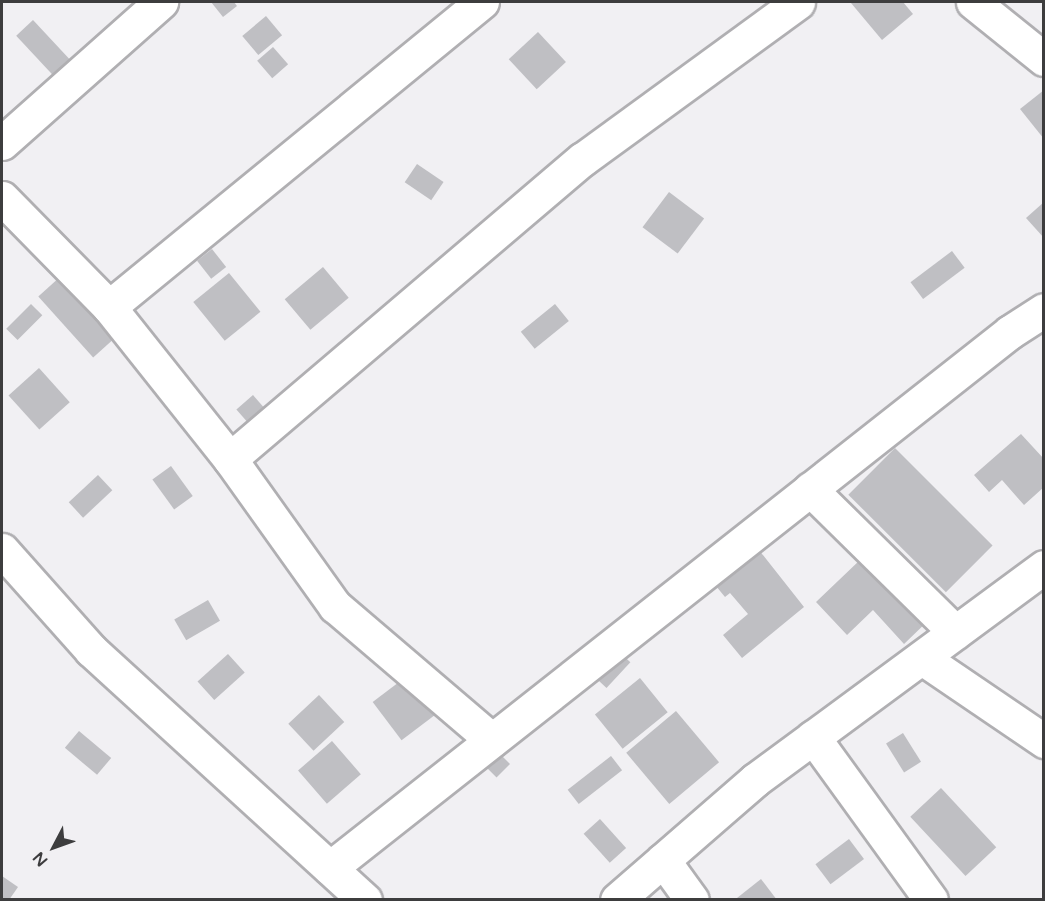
<!DOCTYPE html>
<style>
body{margin:0}
#map{position:relative;width:1045px;height:901px;overflow:hidden;background:#f1f0f3;font-family:"Varela Round",sans-serif}
div>[style]{position:absolute}
[style*='--x']{left:calc(var(--x)*1px);top:calc(var(--y)*1px);width:calc(var(--w)*1px);rotate:calc(var(--a)*1deg)}
.building>*{inset:0;background:#bfbfc3;transform-origin:0 0}
.roads{filter:drop-shadow(2px 0 #b0afb2) drop-shadow(-2px 0 #b0afb2) drop-shadow(0 2px #b0afb2) drop-shadow(0 -2px #b0afb2)}
.minor>*{height:33px;margin:-16.5px;padding:0 16.5px;transform-origin:16.5px;border-radius:16.5px;background:#fff}
span{translate:-50% -50%;white-space:nowrap;text-align:center;line-height:1.15;-webkit-text-stroke:4.5px #f1f0f3;paint-order:stroke}
.frame{position:absolute;inset:0;border:3px solid #3d3d3e;pointer-events:none}
.north{position:absolute;left:24px;top:817px;width:60px;height:60px;-webkit-text-stroke:4px #f1f0f3;paint-order:stroke;rotate:229deg;font-size:16px;font-weight:700;line-height:24px;text-align:center;color:#3d3d3e}
.north::after{content:'';display:block;margin:auto;width:21px;height:27px;background:#3d3d3e;clip-path:polygon(50% 0,100% 100%,50% 72%,0 100%)}
</style>
<div id="map">
<div class="building">
<div style="clip-path:polygon(211px 2px,234px 2px,237px 6px,223px 17px)"></div>
<div style="clip-path:polygon(854px 2px,903px 2px,913px 14px,882px 40px,851px 3px)"></div>
<div style="left:266px;top:16px;width:25px;height:31px;rotate:50deg"></div>
<div style="left:33px;top:20px;width:54px;height:23px;rotate:47deg"></div>
<div style="left:538px;top:32px;width:41px;height:40px;rotate:47deg"></div>
<div style="left:273px;top:47px;width:23px;height:21px;rotate:49deg"></div>
<div style="clip-path:polygon(1044px 90px,1044px 139px,1020px 109px)"></div>
<div style="left:417px;top:164px;width:32px;height:22px;rotate:34deg"></div>
<div style="left:669px;top:192px;width:44px;height:44px;rotate:37deg"></div>
<div style="clip-path:polygon(1044px 202px,1044px 238px,1026px 218px)"></div>
<div style="left:212px;top:249px;width:23px;height:19px;rotate:52deg"></div>
<div style="left:952px;top:251px;width:21px;height:52px;rotate:53deg"></div>
<div style="left:71px;top:267px;width:82px;height:44px;rotate:48deg"></div>
<div style="left:323px;top:267px;width:40px;height:50px;rotate:50deg"></div>
<div style="left:229px;top:273px;width:50px;height:46px;rotate:51deg"></div>
<div style="left:31px;top:304px;width:16px;height:35px;rotate:45deg"></div>
<div style="left:555px;top:304px;width:22px;height:44px;rotate:51deg"></div>
<div style="left:39px;top:368px;width:46px;height:41px;rotate:48deg"></div>
<div style="left:253px;top:395px;width:21px;height:22px;rotate:49deg"></div>
<div style="clip-path:polygon(1021px 434px,1044px 459px,1044px 487px,1024px 505px,1002px 480px,989px 492px,974px 475px)"></div>
<div style="left:895px;top:448px;width:138px;height:66px;rotate:45deg"></div>
<div style="left:171px;top:466px;width:37px;height:23px;rotate:54deg"></div>
<div style="left:98px;top:475px;width:21px;height:40px;rotate:47deg"></div>
<div style="clip-path:polygon(755px 545px,804px 607px,742px 658px,723px 635px,748px 614px,730px 593px,725px 597px,711px 580px)"></div>
<div style="clip-path:polygon(861px 559px,932px 617px,904px 644px,873px 610px,847px 635px,816px 602px)"></div>
<div style="left:208px;top:600px;width:24px;height:39px;rotate:60deg"></div>
<div style="left:615px;top:648px;width:21px;height:35px;rotate:43deg"></div>
<div style="left:228px;top:654px;width:25px;height:41px;rotate:48deg"></div>
<div style="left:407px;top:676px;width:48px;height:43px;rotate:53deg"></div>
<div style="left:640px;top:678px;width:44px;height:58px;rotate:51deg"></div>
<div style="left:319px;top:695px;width:37px;height:42px;rotate:47deg"></div>
<div style="left:676px;top:711px;width:67px;height:65px;rotate:50deg"></div>
<div style="left:79px;top:731px;width:42px;height:22px;rotate:40deg"></div>
<div style="left:903px;top:733px;width:34px;height:20px;rotate:58deg"></div>
<div style="left:332px;top:741px;width:44px;height:45px;rotate:49deg"></div>
<div style="left:493px;top:747px;width:24px;height:19px;rotate:45deg"></div>
<div style="left:611px;top:756px;width:18px;height:55px;rotate:52deg"></div>
<div style="left:941px;top:788px;width:81px;height:42px;rotate:47deg"></div>
<div style="left:600px;top:819px;width:39px;height:22px;rotate:48deg"></div>
<div style="left:849px;top:839px;width:25px;height:42px;rotate:53deg"></div>
<div style="clip-path:polygon(2px 876px,18px 887px,9px 900px,2px 900px)"></div>
<div style="clip-path:polygon(761px 879px,777px 900px,739px 900px,737px 898px)"></div>
</div>
<div class="roads">
<div class="minor">
<div style="--x:973;--y:2;--w:91;--a:38.8"></div>
<div style="--x:2;--y:143;--w:213;--a:-41.6"></div>
<div style="--x:2;--y:198;--w:153;--a:45.5"></div>
<div style="--x:109;--y:307;--w:194;--a:51.5"></div>
<div style="--x:230;--y:459;--w:181;--a:54.5"></div>
<div style="--x:335;--y:606;--w:206;--a:40.5"></div>
<div style="--x:109;--y:307;--w:482;--a:-39.3"></div>
<div style="--x:230;--y:459;--w:463;--a:-40.4"></div>
<div style="--x:583;--y:159;--w:266;--a:-36.1"></div>
<div style="--x:810;--y:489;--w:204;--a:44.6"></div>
<div style="--x:2;--y:550;--w:134;--a:48.3"></div>
<div style="--x:91;--y:650;--w:371;--a:42.4"></div>
<div style="--x:922;--y:658;--w:148;--a:34.2"></div>
<div style="--x:813;--y:737;--w:201;--a:54.1"></div>
<div style="--x:663;--y:860;--w:49;--a:54.1"></div>
<div style="--x:330;--y:868;--w:866;--a:-38.25"></div>
<div style="--x:1010;--y:332;--w:40;--a:-32.9"></div>
<div style="--x:617;--y:900;--w:183;--a:-41"></div>
<div style="--x:755;--y:780;--w:359;--a:-36.4"></div>
</div>
</div>
<div class="frame"></div>
<div class="north">N</div>
</div>
